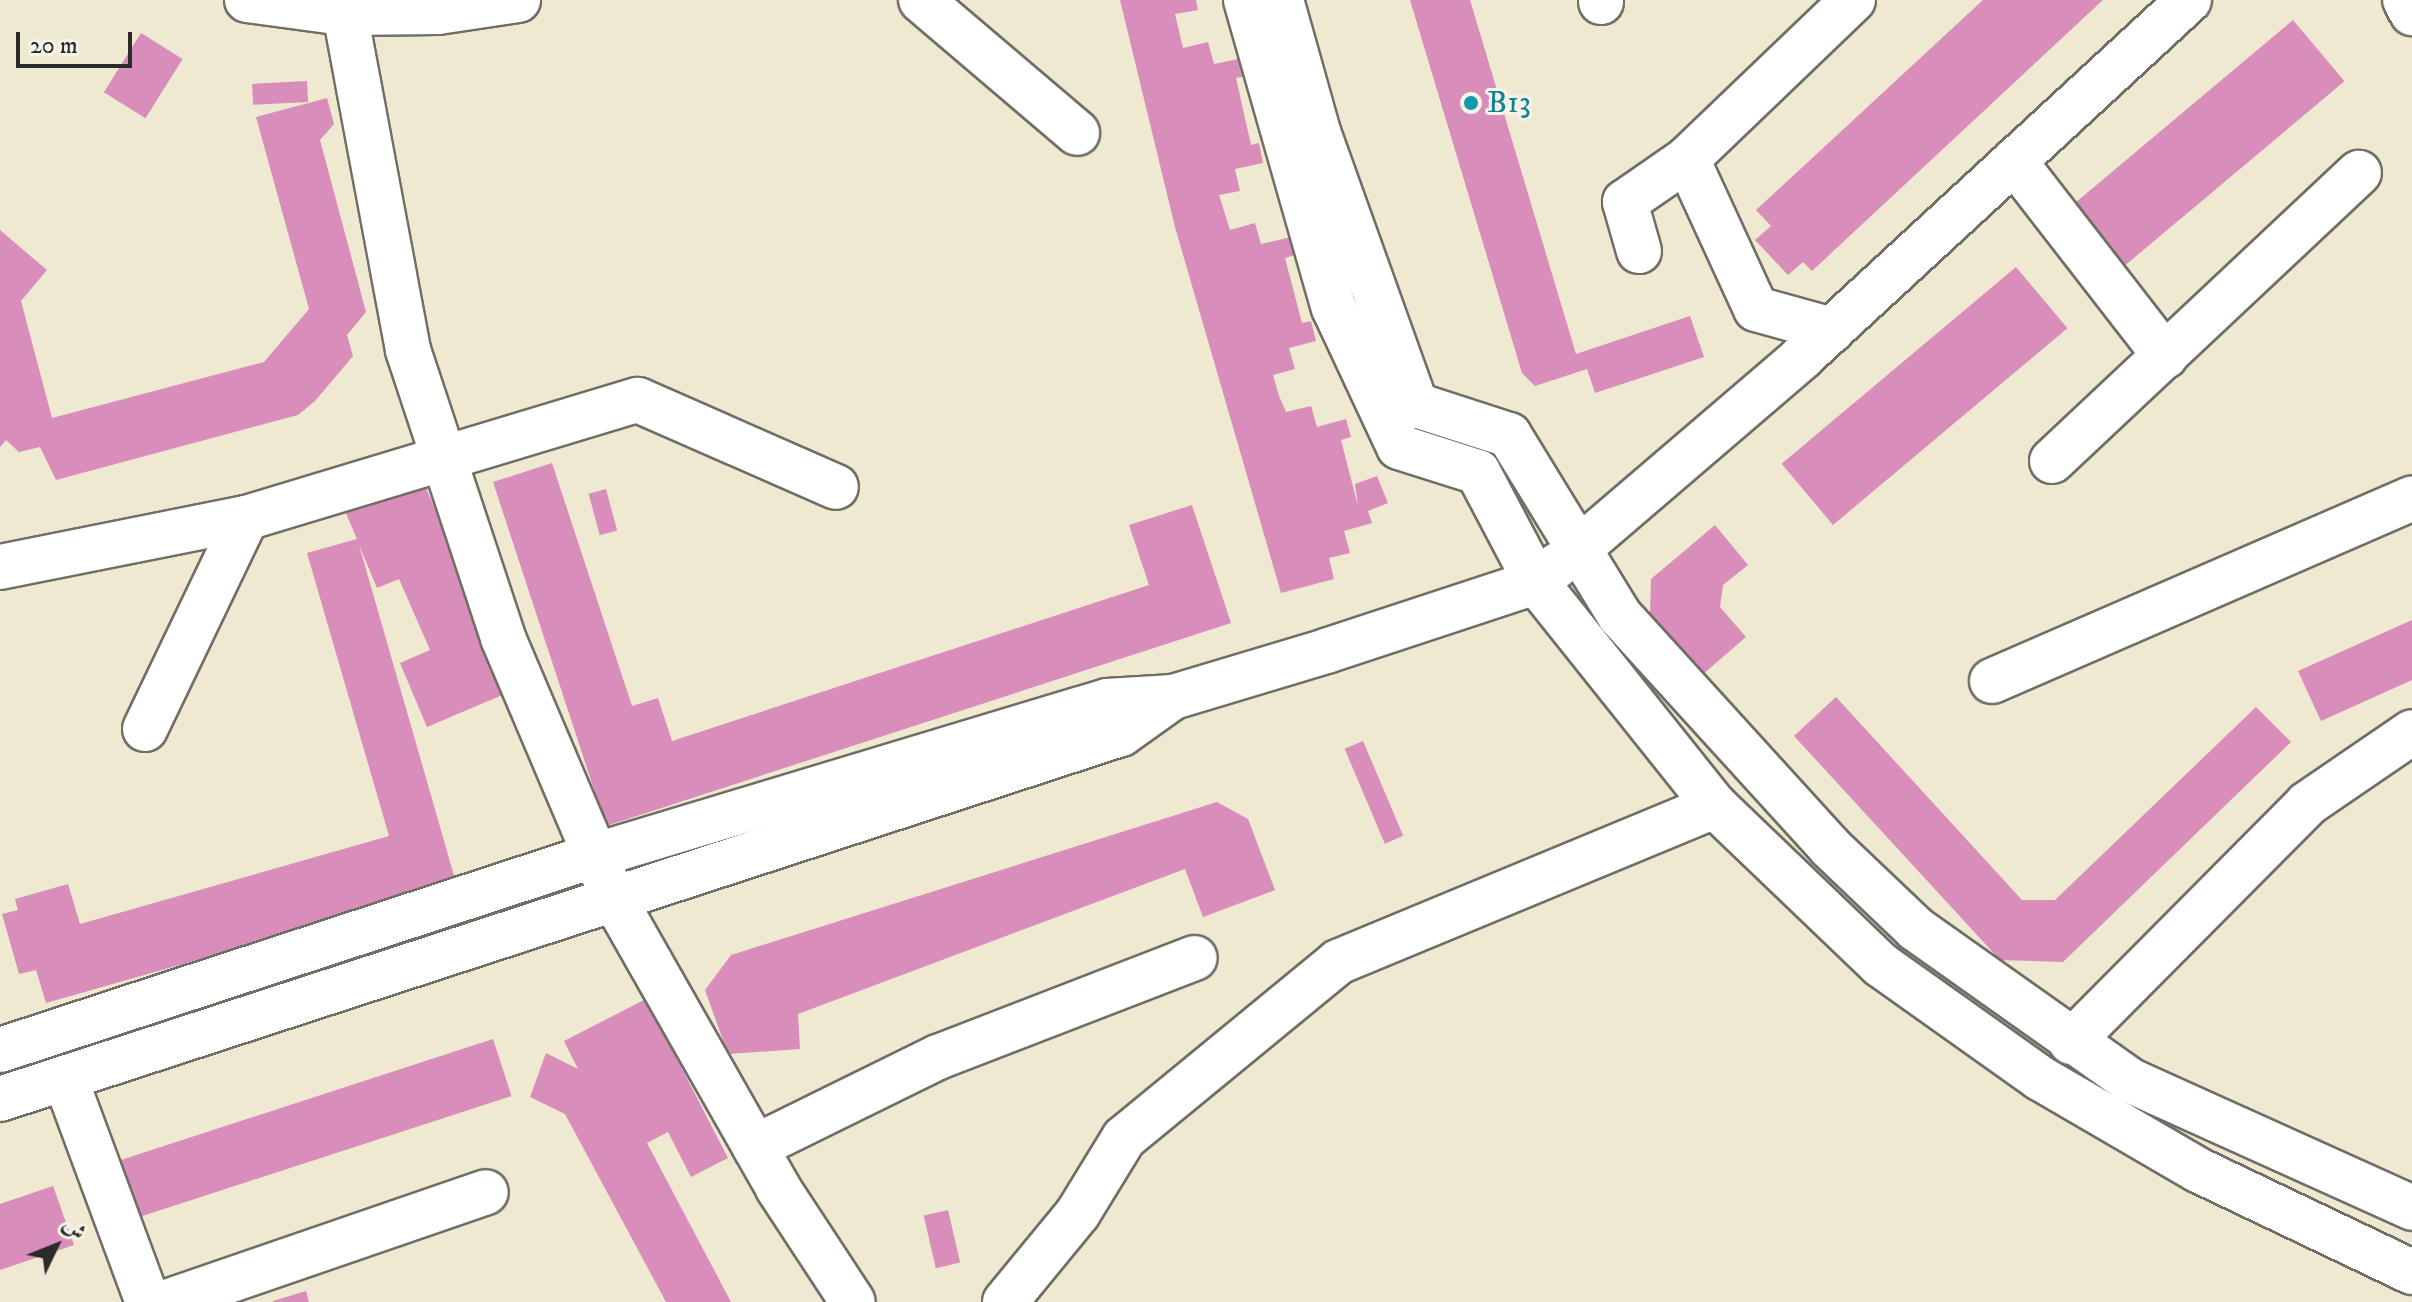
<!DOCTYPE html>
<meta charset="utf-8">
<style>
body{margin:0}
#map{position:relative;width:2412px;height:1302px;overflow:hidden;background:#efe9d2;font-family:"IM FELL DW Pica",Amiri,serif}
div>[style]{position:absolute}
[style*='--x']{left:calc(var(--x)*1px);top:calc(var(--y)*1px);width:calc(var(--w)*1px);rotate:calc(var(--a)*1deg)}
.building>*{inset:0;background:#d88dba;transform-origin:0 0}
.roads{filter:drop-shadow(2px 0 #706e65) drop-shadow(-2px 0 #706e65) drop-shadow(0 2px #706e65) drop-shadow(0 -2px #706e65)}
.minor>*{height:44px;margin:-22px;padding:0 22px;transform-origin:22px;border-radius:22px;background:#fff}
.major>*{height:44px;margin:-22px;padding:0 22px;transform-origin:22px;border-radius:22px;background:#fff}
.dots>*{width:22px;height:22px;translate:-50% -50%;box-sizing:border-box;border:4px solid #f7f3e8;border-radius:50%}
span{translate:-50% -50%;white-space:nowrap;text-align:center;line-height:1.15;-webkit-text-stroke:6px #f7f3e8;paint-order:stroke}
.culture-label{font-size:32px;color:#0d838f}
.left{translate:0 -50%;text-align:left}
.north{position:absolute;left:16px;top:1206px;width:80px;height:80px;-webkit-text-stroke:6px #f7f3e8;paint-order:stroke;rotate:47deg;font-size:22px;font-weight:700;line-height:32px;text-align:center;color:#2b2b2b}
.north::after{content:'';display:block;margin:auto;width:28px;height:36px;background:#2b2b2b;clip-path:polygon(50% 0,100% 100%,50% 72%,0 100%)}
.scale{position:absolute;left:16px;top:32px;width:116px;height:36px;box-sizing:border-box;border:4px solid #2b2b2b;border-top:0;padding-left:10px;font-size:24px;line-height:28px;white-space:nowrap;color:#2b2b2b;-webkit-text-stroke:6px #f7f3e8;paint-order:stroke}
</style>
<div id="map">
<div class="building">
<div style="clip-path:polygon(1120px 0,1196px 0,1198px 10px,1175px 14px,1183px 48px,1208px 42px,1214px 64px,1243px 58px,1247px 76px,1236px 78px,1251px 145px,1259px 143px,1263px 163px,1235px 169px,1240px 191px,1219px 195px,1230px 230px,1255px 223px,1261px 244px,1291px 237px,1295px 255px,1285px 258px,1302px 323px,1311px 321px,1316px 341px,1289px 348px,1295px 369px,1273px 375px,1279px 396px,1286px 412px,1311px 406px,1317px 427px,1346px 419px,1351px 437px,1341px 440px,1358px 506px,1355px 484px,1377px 476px,1388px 503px,1368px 511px,1372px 523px,1344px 531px,1350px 553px,1329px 558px,1334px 579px,1281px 593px,1175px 227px)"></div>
<div style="clip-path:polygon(1410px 0,1470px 0,1576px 354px,1690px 316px,1704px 357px,1595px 393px,1587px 369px,1535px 386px,1522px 373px)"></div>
<div style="clip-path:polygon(1983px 0,2103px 0,1812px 271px,1803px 262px,1788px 275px,1755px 240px,1771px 226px,1756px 210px)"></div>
<div style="left:2293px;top:20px;width:80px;height:306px;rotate:50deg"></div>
<div style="left:141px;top:33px;width:49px;height:70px;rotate:32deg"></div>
<div style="left:307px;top:81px;width:21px;height:55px;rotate:87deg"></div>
<div style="clip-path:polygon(327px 98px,334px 124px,320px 140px,366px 312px,347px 335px,353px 356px,315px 401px,298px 415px,56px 480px,40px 447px,19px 452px,6px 440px,0 447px,0 230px,47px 270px,21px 301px,52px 418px,264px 362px,309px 309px,256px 117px)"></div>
<div style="left:2016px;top:267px;width:80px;height:306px;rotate:50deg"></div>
<div style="clip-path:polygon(552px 463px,632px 706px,658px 698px,672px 741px,1149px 585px,1129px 525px,1192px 505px,1231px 623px,606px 826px,493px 482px)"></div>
<div style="clip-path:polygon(418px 469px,512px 691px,427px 727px,400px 663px,430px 650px,399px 579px,377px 588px,359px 545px,457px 886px,46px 1003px,36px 970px,19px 974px,2px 914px,18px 910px,15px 899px,68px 884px,80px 924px,389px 836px,307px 553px,357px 539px,341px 502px)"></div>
<div style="left:606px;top:489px;width:43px;height:18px;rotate:75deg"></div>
<div style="clip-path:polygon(1715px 525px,1748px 565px,1723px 585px,1720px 607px,1746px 637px,1702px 675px,1650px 615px,1651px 579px)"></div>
<div style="clip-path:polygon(2412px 620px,2412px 680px,2321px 721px,2298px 671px)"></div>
<div style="clip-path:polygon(1836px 697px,2022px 900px,2055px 900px,2256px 707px,2291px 742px,2063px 962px,2000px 960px,1794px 736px)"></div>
<div style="left:1363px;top:741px;width:103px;height:20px;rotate:67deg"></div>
<div style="clip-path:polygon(1217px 802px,1248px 819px,1275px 890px,1203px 917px,1185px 869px,798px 1014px,800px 1049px,728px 1054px,705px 990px,731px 955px)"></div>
<div style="clip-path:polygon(646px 999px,728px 1158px,691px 1177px,668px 1132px,647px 1143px,731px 1302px,666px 1302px,565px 1114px,530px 1097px,546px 1053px,578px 1069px,564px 1041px)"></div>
<div style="left:493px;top:1039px;width:60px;height:401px;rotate:72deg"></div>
<div style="clip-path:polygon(53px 1186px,74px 1245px,0 1270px,0 1204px)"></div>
<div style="left:948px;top:1210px;width:54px;height:25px;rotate:77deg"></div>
<div style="clip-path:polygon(306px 1291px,309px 1302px,273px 1302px,273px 1301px)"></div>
</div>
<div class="roads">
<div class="minor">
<div style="--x:247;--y:0;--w:99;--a:7.6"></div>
<div style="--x:345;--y:13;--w:93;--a:-0.6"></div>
<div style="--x:438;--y:12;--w:81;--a:-8.5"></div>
<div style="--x:921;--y:0;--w:205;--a:40.4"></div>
<div style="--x:1601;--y:0;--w:2;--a:90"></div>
<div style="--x:2405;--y:0;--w:15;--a:62"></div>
<div style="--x:345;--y:13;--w:343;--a:79.4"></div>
<div style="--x:408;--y:350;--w:303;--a:71.7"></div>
<div style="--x:503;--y:638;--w:281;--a:67"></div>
<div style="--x:613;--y:897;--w:335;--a:60.4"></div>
<div style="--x:778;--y:1188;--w:136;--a:56.7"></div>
<div style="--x:1687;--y:159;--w:165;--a:65.3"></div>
<div style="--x:1756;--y:309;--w:79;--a:15.4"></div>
<div style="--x:2014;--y:161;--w:247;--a:52.2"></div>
<div style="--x:1639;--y:251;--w:51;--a:-105.9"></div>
<div style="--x:1625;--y:202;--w:75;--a:-34.7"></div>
<div style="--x:1687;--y:159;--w:230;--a:-43.8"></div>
<div style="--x:2052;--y:461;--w:421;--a:-43.2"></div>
<div style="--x:1582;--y:546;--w:289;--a:-40.6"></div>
<div style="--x:1801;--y:358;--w:528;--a:-42.7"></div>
<div style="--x:0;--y:567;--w:251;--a:-11.3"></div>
<div style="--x:1992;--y:681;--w:458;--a:-23.5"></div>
<div style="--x:145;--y:729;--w:234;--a:-64.4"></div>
<div style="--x:246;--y:518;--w:409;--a:-16.8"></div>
<div style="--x:638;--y:400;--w:216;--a:23.7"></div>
<div style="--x:2071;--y:1042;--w:335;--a:-45.2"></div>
<div style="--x:2307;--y:804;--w:127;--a:-34.4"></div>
<div style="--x:65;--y:1078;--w:239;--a:69.7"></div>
<div style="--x:755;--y:1147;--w:204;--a:-26.2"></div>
<div style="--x:938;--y:1057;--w:275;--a:-21.1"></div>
<div style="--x:167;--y:1302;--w:337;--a:-19"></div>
<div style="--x:1005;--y:1302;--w:115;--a:-50.6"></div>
<div style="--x:1078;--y:1213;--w:88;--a:-58.5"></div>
<div style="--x:1124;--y:1138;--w:277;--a:-39.4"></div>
<div style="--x:1338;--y:962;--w:408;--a:-22.5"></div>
</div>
<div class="major">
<div style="--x:1246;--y:0;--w:320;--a:74.1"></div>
<div style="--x:1334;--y:308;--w:153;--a:64.9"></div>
<div style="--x:1399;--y:447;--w:83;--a:17.6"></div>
<div style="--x:1478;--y:472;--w:124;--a:62.2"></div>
<div style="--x:1536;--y:582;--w:287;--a:51.4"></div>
<div style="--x:1715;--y:806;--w:230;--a:43.8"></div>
<div style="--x:1881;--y:965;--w:195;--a:35.4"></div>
<div style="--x:2040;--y:1078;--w:183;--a:30.2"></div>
<div style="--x:2198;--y:1170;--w:237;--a:25.5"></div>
<div style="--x:1281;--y:0;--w:137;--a:74.3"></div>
<div style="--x:1318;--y:132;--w:290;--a:70.3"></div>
<div style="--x:1416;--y:405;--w:98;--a:17.9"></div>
<div style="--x:1509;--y:435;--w:212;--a:58.5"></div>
<div style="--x:1620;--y:616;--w:312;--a:47.7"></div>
<div style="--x:1830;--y:847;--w:119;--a:43.6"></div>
<div style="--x:1916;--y:929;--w:261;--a:35.3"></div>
<div style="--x:2129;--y:1080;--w:311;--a:24.3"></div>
<div style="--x:0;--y:1050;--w:624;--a:-18.12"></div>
<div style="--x:593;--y:856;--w:537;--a:-16.78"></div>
<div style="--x:1107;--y:701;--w:66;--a:-3.5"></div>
<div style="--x:1173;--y:697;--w:160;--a:-16.7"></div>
<div style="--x:1326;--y:651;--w:221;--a:-18.2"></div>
<div style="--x:1536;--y:582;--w:28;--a:-38"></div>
<div style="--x:0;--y:1099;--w:1179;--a:-18.04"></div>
<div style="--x:1121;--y:734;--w:64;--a:-35.4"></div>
</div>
</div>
<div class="dots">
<div style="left:1471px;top:103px;background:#0f9aa8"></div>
</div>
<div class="culture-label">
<span class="left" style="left:1487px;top:103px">B13</span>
</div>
<div class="north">ش</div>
<div class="scale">20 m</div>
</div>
